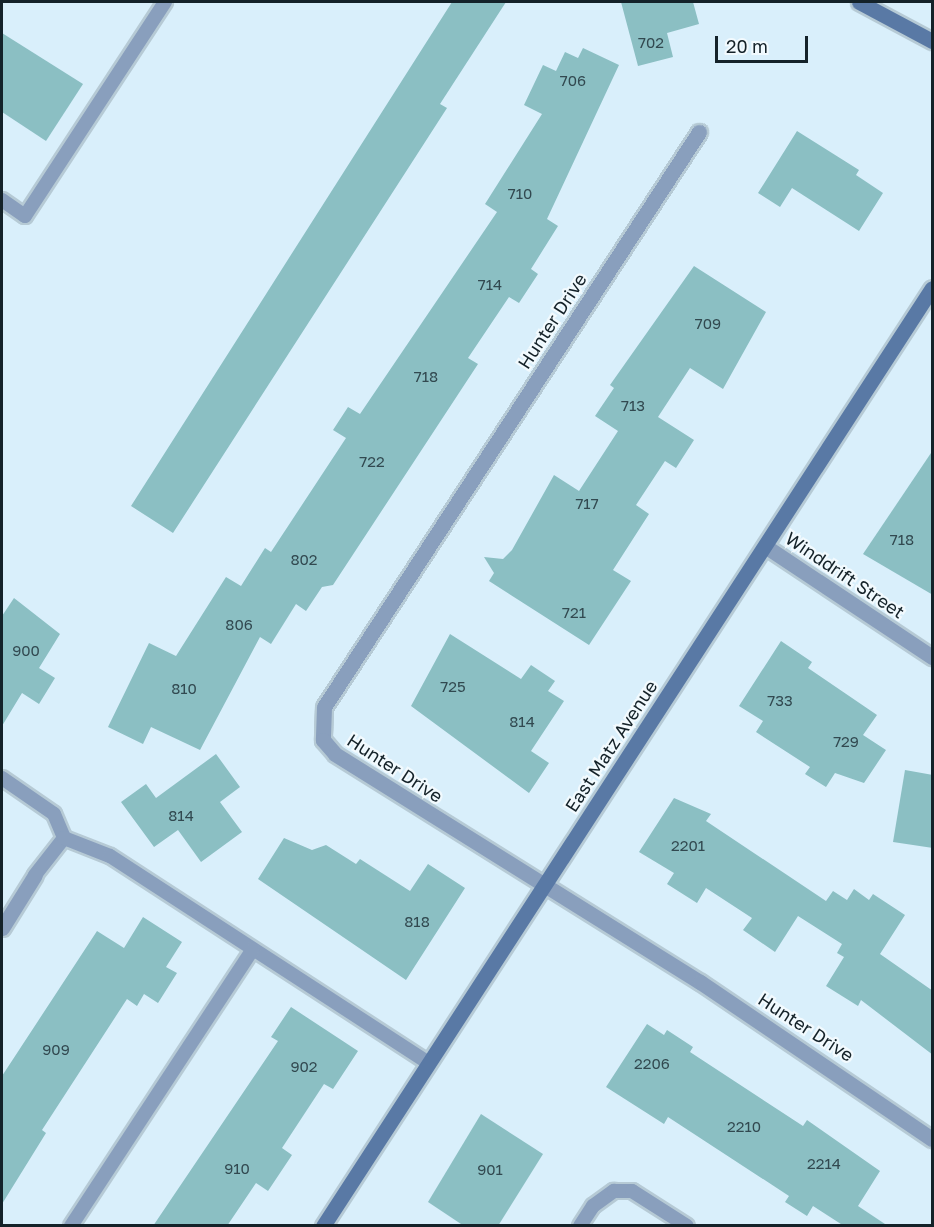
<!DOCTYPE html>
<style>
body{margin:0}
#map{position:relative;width:934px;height:1227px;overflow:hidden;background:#d9effb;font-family:"Golos Text",sans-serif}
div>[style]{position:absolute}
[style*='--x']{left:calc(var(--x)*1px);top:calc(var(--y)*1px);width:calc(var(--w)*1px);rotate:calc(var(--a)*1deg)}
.building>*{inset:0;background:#8bbfc3}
.roads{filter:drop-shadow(2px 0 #b6cad5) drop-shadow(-2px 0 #b6cad5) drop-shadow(0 2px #b6cad5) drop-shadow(0 -2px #b6cad5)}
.lane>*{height:14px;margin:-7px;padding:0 7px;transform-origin:7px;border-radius:7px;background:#899fbd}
.street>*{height:15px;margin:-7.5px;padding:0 7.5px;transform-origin:7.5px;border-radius:7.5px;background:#899fbd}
.secondary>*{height:15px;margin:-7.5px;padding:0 7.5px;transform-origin:7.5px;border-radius:7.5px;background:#5979a5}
span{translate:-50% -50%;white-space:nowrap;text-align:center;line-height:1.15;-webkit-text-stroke:4.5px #f2fafe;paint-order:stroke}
.number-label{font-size:15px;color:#324950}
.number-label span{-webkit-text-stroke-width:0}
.street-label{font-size:18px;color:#142229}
.frame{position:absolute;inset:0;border:3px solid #142229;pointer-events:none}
.scale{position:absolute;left:715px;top:36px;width:93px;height:27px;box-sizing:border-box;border:3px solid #142229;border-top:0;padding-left:8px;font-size:18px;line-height:21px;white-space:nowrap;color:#142229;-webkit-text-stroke:4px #f2fafe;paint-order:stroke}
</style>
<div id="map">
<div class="building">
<div style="clip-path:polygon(452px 2px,506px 2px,440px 104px,447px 108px,173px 533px,131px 506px)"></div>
<div style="clip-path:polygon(621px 2px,693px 2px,699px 24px,667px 33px,673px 57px,638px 66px)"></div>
<div style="clip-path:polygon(2px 33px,83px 84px,46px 141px,2px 112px)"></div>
<div style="clip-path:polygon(583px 48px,619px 65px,547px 219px,558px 226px,531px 269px,538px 274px,519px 303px,509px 297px,468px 358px,478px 364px,333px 585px,322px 587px,306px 611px,296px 604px,271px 644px,260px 637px,200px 750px,151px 727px,143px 744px,108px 727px,149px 643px,176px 656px,226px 577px,241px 586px,265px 548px,271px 552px,346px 438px,333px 430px,348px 407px,360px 414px,497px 212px,485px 204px,542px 114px,524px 105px,543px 65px,556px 71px,565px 52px,578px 58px)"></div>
<div style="clip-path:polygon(797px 131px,859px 170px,856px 175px,883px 193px,859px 231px,792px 188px,780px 207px,758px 193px)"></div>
<div style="clip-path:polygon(694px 266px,766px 312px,723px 389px,690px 368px,658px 417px,694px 440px,676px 468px,665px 461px,636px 505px,649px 514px,613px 570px,631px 581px,589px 645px,489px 581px,494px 573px,484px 557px,503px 559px,512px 550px,554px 475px,579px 491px,618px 431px,595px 416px,614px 388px,610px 385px)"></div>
<div style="clip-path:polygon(933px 450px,933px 595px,863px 554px)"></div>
<div style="clip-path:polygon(14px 598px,60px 634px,39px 668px,55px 678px,39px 704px,22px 693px,2px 726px,2px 616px)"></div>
<div style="clip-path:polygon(450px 634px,521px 679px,531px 665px,555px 681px,548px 691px,564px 701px,531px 751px,549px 763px,529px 793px,411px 706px)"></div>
<div style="clip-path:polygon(781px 641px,812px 662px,808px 668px,877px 715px,863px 735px,886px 750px,864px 783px,835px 773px,826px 787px,805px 774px,810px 767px,756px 732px,763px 721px,739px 706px)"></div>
<div style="clip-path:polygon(216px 754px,240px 787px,220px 802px,242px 832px,201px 862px,178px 830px,154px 847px,121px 802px,146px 784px,156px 798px)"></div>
<div style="clip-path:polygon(905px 770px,933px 775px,933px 848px,893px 842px)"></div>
<div style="clip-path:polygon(674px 798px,711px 814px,706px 821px,826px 901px,833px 891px,847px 900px,854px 889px,869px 900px,873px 894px,905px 915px,880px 954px,933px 991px,933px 1055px,861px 1000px,858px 1006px,826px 986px,844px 957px,837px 953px,842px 944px,798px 916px,775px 952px,743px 930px,752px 918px,706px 888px,697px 903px,667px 884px,674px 873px,639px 852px)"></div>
<div style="clip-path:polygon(284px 838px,312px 850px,326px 845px,356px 864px,360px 859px,410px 891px,428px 864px,465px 888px,406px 980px,258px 879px)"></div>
<div style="clip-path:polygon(143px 917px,182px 942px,166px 967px,177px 973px,158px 1003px,144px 994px,137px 1006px,127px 999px,42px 1130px,46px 1133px,2px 1204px,2px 1076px,97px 931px,124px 948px)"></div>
<div style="clip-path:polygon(291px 1007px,358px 1051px,333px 1089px,324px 1084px,282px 1148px,292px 1155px,268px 1191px,256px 1183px,227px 1226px,153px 1226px,278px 1041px,271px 1037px)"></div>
<div style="clip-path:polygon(647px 1024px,664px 1035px,667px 1030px,693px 1047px,690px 1052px,803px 1126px,807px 1120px,880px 1171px,858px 1206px,888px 1226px,844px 1226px,813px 1206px,807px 1216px,785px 1202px,789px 1196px,668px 1117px,664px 1124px,606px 1087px)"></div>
<div style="clip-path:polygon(481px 1114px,543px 1154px,498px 1226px,464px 1226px,428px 1202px)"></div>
</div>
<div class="roads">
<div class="lane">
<div style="--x:2;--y:200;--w:28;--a:35"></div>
<div style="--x:25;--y:216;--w:256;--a:-56.8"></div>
<div style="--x:2;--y:778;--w:63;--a:34.7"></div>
<div style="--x:54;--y:814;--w:26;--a:67"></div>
<div style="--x:64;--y:838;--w:47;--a:128.1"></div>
<div style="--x:64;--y:838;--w:49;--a:21.4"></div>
<div style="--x:110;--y:856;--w:380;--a:33"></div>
<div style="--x:71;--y:1226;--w:331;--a:-56.7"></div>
<div style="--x:580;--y:1226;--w:24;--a:-57"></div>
<div style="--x:593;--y:1206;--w:26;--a:-36"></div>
<div style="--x:614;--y:1191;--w:18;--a:0"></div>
<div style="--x:632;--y:1191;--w:65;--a:32.5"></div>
</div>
<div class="street">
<div style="--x:699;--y:132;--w:686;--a:123.11"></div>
<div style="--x:324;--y:707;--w:33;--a:92"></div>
<div style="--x:323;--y:740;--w:18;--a:49"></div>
<div style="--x:335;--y:754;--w:430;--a:32"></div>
<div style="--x:700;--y:982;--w:280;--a:34.1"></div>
<div style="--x:765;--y:546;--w:201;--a:33.6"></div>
<div style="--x:2;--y:928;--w:62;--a:-58.1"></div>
</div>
<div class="secondary">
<div style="--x:859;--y:2;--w:83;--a:28.1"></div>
<div style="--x:323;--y:1226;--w:1118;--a:-57.01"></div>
</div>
</div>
<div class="number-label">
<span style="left:651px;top:43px">702</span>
<span style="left:573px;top:81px">706</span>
<span style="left:520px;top:194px">710</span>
<span style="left:490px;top:285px">714</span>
<span style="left:708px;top:324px">709</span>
<span style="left:426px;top:377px">718</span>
<span style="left:633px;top:406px">713</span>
<span style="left:372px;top:462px">722</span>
<span style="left:587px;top:504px">717</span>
<span style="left:902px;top:540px">718</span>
<span style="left:304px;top:560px">802</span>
<span style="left:574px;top:613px">721</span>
<span style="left:239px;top:625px">806</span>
<span style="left:26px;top:651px">900</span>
<span style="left:453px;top:687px">725</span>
<span style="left:184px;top:689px">810</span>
<span style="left:780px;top:701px">733</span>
<span style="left:522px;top:722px">814</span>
<span style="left:846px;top:742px">729</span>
<span style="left:181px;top:816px">814</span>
<span style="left:688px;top:846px">2201</span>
<span style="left:417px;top:922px">818</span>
<span style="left:56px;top:1050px">909</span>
<span style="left:652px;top:1064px">2206</span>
<span style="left:304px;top:1067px">902</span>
<span style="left:744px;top:1127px">2210</span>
<span style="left:824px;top:1164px">2214</span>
<span style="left:237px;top:1169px">910</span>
<span style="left:490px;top:1170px">901</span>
</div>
<div class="street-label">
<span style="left:552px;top:321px;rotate:-57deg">Hunter Drive</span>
<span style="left:845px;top:575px;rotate:34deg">Winddrift Street</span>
<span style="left:611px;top:746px;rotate:-57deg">East Matz Avenue</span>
<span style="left:395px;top:768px;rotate:33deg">Hunter Drive</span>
<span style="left:806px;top:1027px;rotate:33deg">Hunter Drive</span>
</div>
<div class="frame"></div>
<div class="scale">20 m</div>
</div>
